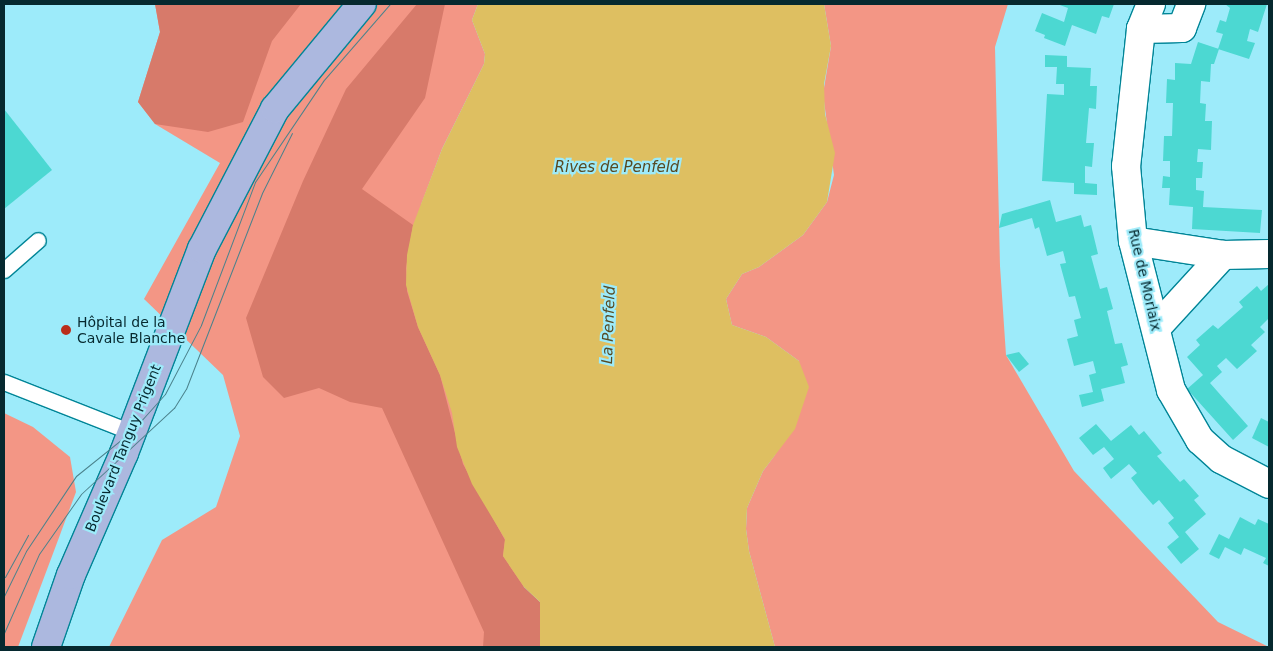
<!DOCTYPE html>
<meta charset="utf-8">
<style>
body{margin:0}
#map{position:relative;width:1273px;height:651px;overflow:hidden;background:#9debfa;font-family:"DejaVu Sans",sans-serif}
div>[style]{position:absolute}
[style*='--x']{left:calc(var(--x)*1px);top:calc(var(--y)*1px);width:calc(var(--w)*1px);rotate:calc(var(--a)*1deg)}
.green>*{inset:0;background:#f39685}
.forest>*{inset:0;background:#d77a6a}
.water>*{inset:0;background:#debf61}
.building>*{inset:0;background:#4cd8d2}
.roads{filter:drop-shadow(1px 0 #008597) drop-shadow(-1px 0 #008597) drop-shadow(0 1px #008597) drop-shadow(0 -1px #008597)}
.service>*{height:15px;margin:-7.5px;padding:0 7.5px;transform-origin:7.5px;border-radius:7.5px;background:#fff}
.minor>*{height:28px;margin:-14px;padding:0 14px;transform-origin:14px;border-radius:14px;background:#fff}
.primary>*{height:28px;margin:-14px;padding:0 14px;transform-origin:14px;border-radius:14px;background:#acb8df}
.tram>*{height:1px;margin:-0.5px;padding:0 0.5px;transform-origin:0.5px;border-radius:0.5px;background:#4b828c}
.dots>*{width:14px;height:14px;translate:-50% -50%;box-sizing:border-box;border:2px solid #9debfa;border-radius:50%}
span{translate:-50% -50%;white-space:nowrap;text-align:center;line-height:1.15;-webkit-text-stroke:4.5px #9debfa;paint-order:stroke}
.street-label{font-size:14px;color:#06292f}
.poi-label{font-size:14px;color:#06292f}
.left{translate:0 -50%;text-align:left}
.water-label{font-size:15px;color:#574a23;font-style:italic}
.frame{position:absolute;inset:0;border:5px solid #06292f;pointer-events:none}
</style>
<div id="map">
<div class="green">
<div style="clip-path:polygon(155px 4px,478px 4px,472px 20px,485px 54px,484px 64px,442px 149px,421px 205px,540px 647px,109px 647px,162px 540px,216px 507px,240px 436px,223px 375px,144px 299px,220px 163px,155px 124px,138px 102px,160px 32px)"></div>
<div style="clip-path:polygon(824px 4px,1008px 4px,995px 47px,1000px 266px,1006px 355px,1074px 471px,1218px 622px,1269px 647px,775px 647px,749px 551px,746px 529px,747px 508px,763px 471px,775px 455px,799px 361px,766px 337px,732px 325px,726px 299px,742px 274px,759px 267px,803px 235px,827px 202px,834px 175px,823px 94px,831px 46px)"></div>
<div style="clip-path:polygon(4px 413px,33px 427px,70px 457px,76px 492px,18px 647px,4px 647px)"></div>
</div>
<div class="forest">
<div style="clip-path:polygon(155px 4px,301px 4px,272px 41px,243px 122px,208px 132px,155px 124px,138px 102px,160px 32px)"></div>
<div style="clip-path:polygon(417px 4px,445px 4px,425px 98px,362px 189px,413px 225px,406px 268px,407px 291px,418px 327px,440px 375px,463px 464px,505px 540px,503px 556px,524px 587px,540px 602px,540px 647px,483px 647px,484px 632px,382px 408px,350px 402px,319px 388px,284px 398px,263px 377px,246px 318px,303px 181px,346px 89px)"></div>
</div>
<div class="water">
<div style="clip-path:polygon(478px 4px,824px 4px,831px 46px,824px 84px,825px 114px,835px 153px,827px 202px,803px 235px,759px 267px,742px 274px,726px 299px,732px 325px,766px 337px,799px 361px,809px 387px,795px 429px,763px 471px,747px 508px,746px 529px,749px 551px,775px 647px,540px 647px,540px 602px,524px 587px,503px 556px,505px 539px,472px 484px,457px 447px,452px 413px,440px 375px,418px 327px,406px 285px,407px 255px,413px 225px,442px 149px,484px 64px,485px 54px,472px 20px)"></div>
</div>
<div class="building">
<div style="clip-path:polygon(1057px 4px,1114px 4px,1109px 18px,1102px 16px,1096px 34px,1072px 25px,1065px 46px,1044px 38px,1045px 35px,1035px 31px,1042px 13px,1064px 22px,1068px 8px)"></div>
<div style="clip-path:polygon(1225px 4px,1267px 4px,1258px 32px,1250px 29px,1247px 41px,1255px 43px,1249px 59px,1218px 49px,1223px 34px,1216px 32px,1220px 20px,1226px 22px,1230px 8px)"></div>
<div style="clip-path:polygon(1198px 42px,1219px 49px,1214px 64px,1211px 64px,1210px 82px,1201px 81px,1200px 103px,1206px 104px,1205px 121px,1212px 121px,1211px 150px,1198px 149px,1197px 162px,1203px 162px,1202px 178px,1196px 178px,1196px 190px,1204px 191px,1203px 207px,1262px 210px,1260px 233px,1192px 229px,1193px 207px,1169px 205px,1170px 188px,1162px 188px,1163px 176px,1170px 177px,1170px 161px,1163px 161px,1164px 136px,1172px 136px,1173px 103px,1166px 103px,1167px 79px,1175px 80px,1175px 63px,1191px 64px)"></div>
<div style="clip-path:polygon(1045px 55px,1067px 56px,1067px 67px,1091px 68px,1090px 86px,1097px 86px,1096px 109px,1089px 108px,1086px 143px,1094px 143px,1092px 167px,1085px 166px,1085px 183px,1097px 184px,1097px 195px,1074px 194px,1074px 183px,1042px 181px,1047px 94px,1064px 95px,1064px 84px,1056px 84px,1057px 67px,1045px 67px)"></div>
<div style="clip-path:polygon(4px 109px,52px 170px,4px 209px)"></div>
<div style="clip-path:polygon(1050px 200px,1056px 222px,1081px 215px,1084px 227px,1091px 225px,1098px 254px,1091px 256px,1100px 289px,1107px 287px,1113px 309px,1107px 311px,1115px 344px,1122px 343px,1128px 365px,1121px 367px,1125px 383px,1101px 389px,1104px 401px,1082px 407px,1079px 395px,1093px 392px,1089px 375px,1096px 373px,1093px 361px,1074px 366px,1067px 339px,1078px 336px,1074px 320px,1081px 318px,1075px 296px,1069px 297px,1060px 264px,1066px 263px,1063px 251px,1047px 256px,1039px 227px,1035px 229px,1032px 218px,999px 228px,1002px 214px)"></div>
<div style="clip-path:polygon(1269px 284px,1269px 318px,1260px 327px,1265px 332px,1251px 345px,1257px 351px,1237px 369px,1226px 358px,1217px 366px,1222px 372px,1210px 383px,1248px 426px,1233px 440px,1187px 389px,1203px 375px,1187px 357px,1200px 345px,1196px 340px,1213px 325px,1218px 329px,1243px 307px,1239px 302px,1257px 286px,1261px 291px)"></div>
<div style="clip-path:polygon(1019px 352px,1029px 364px,1019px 372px,1006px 355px)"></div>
<div style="clip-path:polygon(1261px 418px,1269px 422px,1269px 447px,1252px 438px)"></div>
<div style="clip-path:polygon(1096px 424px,1111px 441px,1131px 425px,1139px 435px,1144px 431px,1162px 453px,1157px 456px,1180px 482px,1184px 479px,1199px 496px,1194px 500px,1206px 514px,1185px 532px,1199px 549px,1181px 564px,1167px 547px,1179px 537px,1168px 523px,1174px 518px,1159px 500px,1153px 505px,1141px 491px,1131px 478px,1137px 473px,1129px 464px,1111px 479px,1103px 468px,1114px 459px,1104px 447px,1093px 455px,1079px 438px)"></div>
<div style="clip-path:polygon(1240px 517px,1255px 525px,1258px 519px,1269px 524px,1269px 566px,1263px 563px,1266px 558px,1244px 548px,1241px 555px,1225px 547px,1219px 559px,1209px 554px,1219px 534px,1229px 539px)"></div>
</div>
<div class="roads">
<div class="service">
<div style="--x:4;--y:270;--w:45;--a:-41.4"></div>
<div style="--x:4;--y:382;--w:136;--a:21.5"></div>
</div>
<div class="minor">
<div style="--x:1151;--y:4;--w:27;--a:112"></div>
<div style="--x:1141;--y:29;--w:138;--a:96.2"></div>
<div style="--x:1126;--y:166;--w:75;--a:84.7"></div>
<div style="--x:1133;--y:241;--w:154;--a:75.7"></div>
<div style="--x:1171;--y:390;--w:58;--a:59.9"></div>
<div style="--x:1200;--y:440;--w:28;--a:42"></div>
<div style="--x:1221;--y:459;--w:54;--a:27.5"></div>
<div style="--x:1141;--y:29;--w:41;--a:-1.4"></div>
<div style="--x:1182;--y:28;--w:26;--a:-69"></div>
<div style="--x:1133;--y:241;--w:91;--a:8.8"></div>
<div style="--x:1223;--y:255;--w:46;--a:-1.2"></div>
<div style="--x:1157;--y:327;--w:98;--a:-47.5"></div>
</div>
<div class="primary">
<div style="--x:46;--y:647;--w:76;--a:-70.9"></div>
<div style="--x:71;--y:575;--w:133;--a:-66.5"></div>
<div style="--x:124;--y:453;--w:218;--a:-69.1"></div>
<div style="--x:202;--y:249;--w:158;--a:-62.5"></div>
<div style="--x:275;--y:109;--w:136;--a:-50.4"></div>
</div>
</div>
<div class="tram">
<div style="--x:5;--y:577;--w:48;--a:-61.3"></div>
<div style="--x:4;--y:596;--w:50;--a:-63.9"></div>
<div style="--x:26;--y:551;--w:90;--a:-56.3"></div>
<div style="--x:76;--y:476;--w:70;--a:-38.7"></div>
<div style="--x:131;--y:432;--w:51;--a:-48.2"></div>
<div style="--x:165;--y:394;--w:78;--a:-62.4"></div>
<div style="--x:201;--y:325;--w:153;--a:-69.3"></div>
<div style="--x:255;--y:182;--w:122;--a:-56"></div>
<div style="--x:323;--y:81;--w:102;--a:-49"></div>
<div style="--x:4;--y:633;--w:86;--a:-66.1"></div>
<div style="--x:39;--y:554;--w:73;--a:-55"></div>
<div style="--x:81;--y:494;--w:127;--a:-42.8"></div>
<div style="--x:174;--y:408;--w:22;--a:-58"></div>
<div style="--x:186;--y:389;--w:210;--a:-68.8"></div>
<div style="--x:262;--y:193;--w:67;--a:-63.4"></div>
</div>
<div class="dots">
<div style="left:66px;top:330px;background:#ba2d1a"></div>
</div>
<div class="street-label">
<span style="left:1145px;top:280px;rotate:77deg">Rue de Morlaix</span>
<span style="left:123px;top:448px;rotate:-68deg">Boulevard Tanguy Prigent</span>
</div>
<div class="poi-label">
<span class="left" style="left:77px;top:330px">Hôpital de la<br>Cavale Blanche</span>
</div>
<div class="water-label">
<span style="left:617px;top:168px">Rives de Penfeld</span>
<span style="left:609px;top:325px;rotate:-88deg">La Penfeld</span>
</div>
<div class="frame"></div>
</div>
